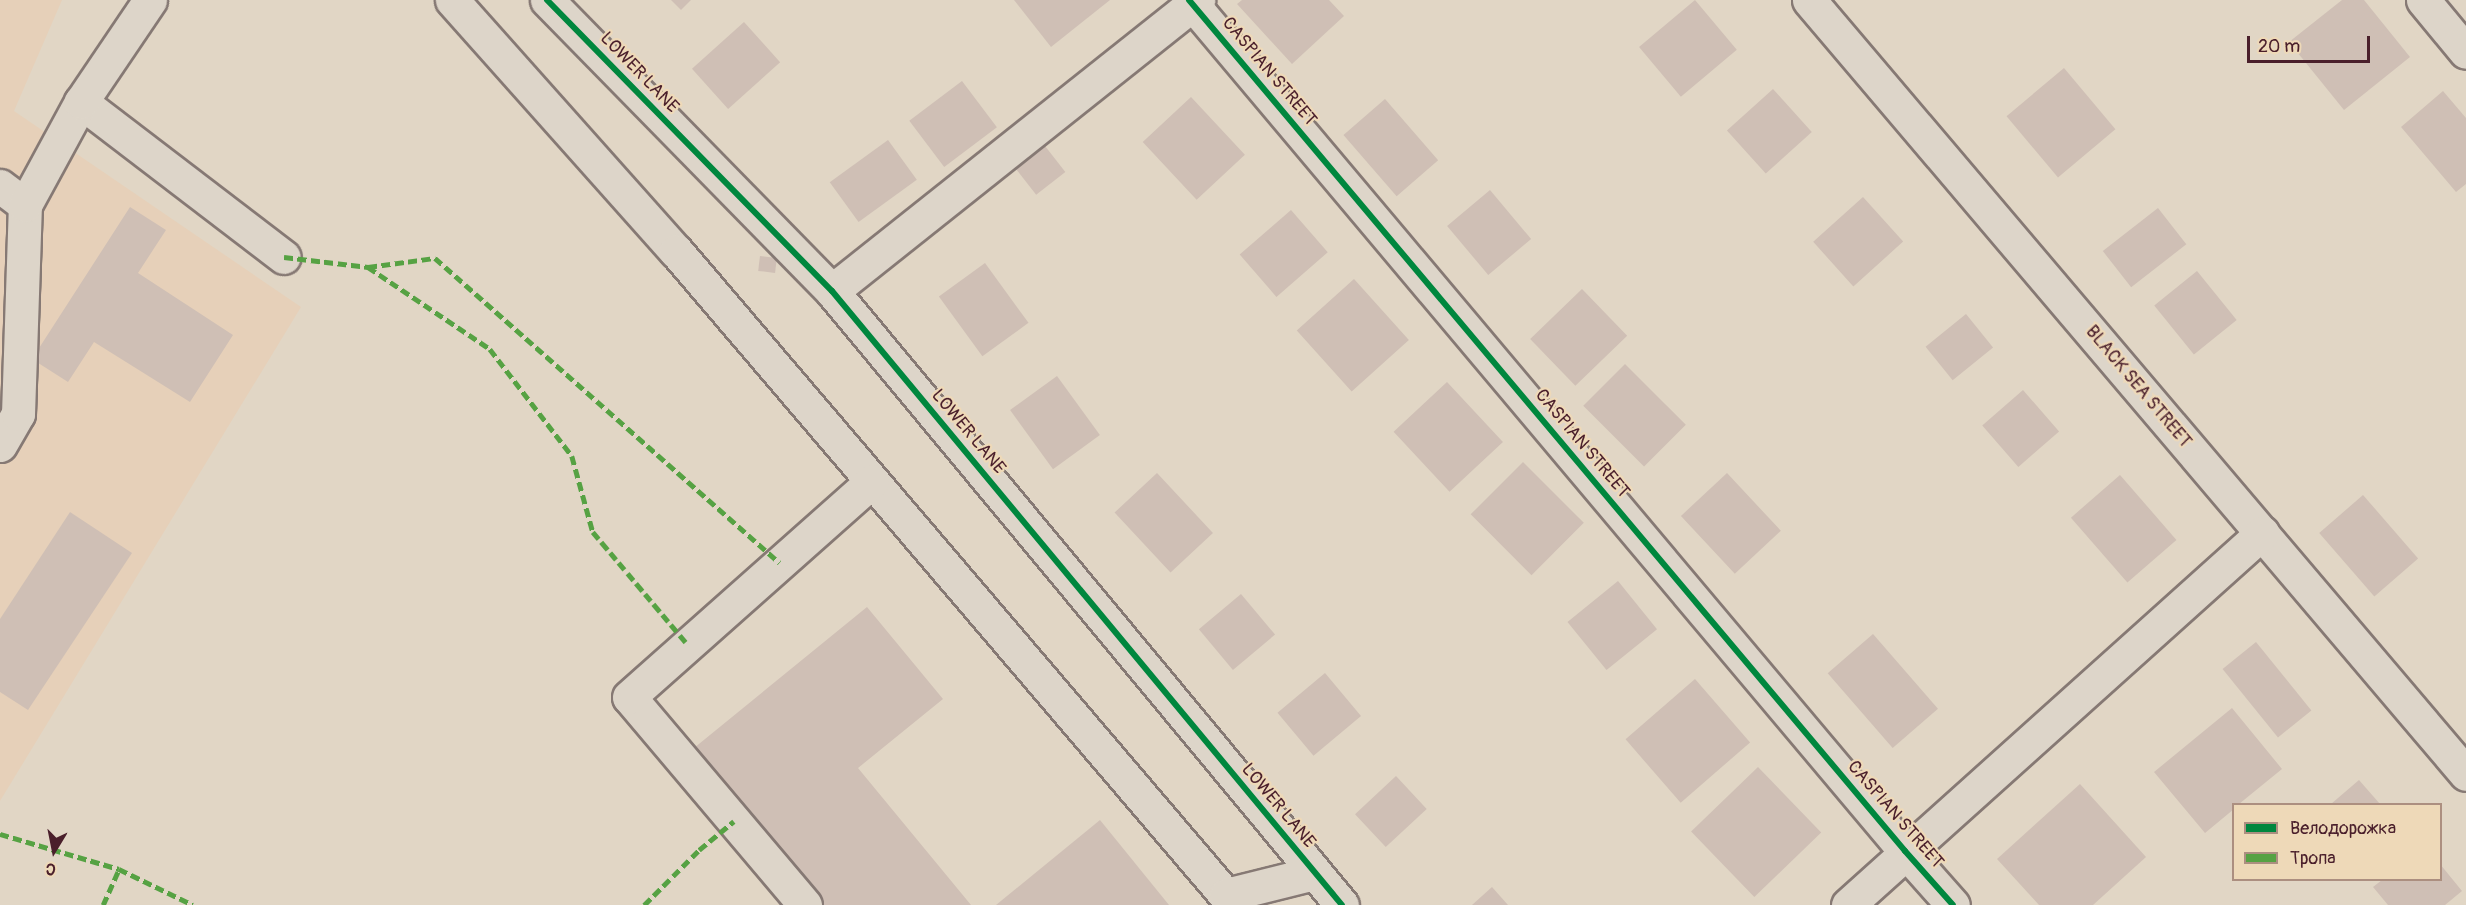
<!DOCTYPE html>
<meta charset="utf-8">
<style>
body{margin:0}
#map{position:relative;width:2466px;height:905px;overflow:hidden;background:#e1d6c5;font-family:Pangolin,sans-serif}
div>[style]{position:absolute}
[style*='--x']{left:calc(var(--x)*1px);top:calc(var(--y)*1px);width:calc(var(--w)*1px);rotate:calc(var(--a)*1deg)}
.built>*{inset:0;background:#e6d0b9}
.building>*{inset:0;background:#cfbfb5;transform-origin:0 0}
.roads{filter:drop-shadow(2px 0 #867974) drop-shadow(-2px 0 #867974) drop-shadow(0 2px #867974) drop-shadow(0 -2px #867974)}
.minor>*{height:33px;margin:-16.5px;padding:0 16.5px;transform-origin:16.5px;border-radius:16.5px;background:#ddd5c9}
.quiet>*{height:4.5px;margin-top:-2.25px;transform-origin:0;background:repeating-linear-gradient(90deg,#56a243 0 9px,transparent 0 13.5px)}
.cycleway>*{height:6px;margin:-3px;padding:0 3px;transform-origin:3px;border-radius:3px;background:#00873e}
span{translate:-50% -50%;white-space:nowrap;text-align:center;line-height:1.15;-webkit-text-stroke:4.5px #eed9b8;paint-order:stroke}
.street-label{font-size:18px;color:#4a1f2b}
.legend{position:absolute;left:2232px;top:803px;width:210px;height:78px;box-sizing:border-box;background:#eed9b8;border:2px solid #ac8f80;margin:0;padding:8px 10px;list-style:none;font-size:18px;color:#4a1f2b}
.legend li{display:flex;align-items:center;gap:12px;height:30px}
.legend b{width:30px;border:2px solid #ac8f80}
.north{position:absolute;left:24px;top:821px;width:60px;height:60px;-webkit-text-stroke:4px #eed9b8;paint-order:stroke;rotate:190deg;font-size:16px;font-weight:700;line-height:24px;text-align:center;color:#4a1f2b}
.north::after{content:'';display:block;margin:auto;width:21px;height:27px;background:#4a1f2b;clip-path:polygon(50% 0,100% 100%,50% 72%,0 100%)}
.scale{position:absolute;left:2247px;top:36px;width:123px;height:27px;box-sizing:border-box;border:3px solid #4a1f2b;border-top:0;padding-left:8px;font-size:18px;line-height:21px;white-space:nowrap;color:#4a1f2b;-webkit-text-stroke:4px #eed9b8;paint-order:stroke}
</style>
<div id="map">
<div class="built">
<div style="clip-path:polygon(0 0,62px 0,14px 111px,301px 307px,0 801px)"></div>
</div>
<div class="building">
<div style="clip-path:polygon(671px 0,691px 0,681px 10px)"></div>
<div style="clip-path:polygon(1014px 0,1110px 0,1051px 47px)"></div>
<div style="clip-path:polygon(1242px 0,1329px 0,1344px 16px,1292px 64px,1237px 4px)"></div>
<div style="left:1695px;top:0;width:65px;height:73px;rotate:50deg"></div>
<div style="clip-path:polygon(2342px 0,2364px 0,2410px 57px,2344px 110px,2289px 42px)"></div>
<div style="left:744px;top:22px;width:54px;height:70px;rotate:48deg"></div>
<div style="left:2064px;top:68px;width:80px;height:75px;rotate:50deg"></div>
<div style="left:962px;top:81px;width:58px;height:66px;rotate:53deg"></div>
<div style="left:1773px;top:89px;width:58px;height:62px;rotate:48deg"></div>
<div style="clip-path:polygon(2443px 91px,2466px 118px,2466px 184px,2456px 192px,2401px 127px)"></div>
<div style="left:1191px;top:97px;width:79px;height:66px;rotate:47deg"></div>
<div style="left:1385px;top:99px;width:81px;height:55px;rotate:49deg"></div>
<div style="left:888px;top:140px;width:49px;height:72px;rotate:54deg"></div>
<div style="left:1045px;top:146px;width:33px;height:37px;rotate:52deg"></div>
<div style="left:1490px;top:190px;width:64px;height:56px;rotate:50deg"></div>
<div style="left:1863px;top:197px;width:60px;height:67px;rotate:48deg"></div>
<div style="clip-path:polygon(130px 207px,166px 230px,138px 273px,233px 335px,190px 402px,94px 342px,68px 382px,32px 359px)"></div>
<div style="left:2158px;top:208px;width:46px;height:70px;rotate:52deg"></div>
<div style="left:1291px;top:210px;width:56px;height:68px;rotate:49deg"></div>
<div style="left:760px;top:256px;width:17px;height:15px;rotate:7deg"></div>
<div style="left:985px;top:263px;width:74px;height:57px;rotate:54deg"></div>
<div style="left:2197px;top:271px;width:63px;height:55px;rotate:51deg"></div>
<div style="left:1354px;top:279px;width:82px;height:77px;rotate:48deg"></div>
<div style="left:1582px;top:289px;width:65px;height:72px;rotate:46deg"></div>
<div style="left:1966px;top:314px;width:43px;height:52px;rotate:51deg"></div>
<div style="left:1625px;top:364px;width:86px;height:59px;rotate:45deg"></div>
<div style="left:1057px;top:376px;width:73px;height:58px;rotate:54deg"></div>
<div style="left:1447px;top:382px;width:82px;height:73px;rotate:47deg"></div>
<div style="left:2023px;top:390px;width:55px;height:54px;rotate:49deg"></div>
<div style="left:1523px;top:462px;width:86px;height:74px;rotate:45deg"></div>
<div style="left:1157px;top:473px;width:82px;height:58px;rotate:47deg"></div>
<div style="left:1727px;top:473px;width:79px;height:63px;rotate:47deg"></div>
<div style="left:2120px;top:475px;width:86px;height:65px;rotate:49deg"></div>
<div style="left:2363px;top:495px;width:84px;height:58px;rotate:49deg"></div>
<div style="clip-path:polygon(70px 512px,132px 553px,28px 710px,0 692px,0 619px)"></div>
<div style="left:1618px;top:581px;width:62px;height:65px;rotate:51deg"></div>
<div style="left:1241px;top:594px;width:53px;height:55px;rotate:50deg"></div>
<div style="clip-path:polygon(867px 607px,943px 699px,858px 768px,971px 905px,823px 905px,694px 748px)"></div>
<div style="left:1873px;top:634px;width:99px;height:60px;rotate:49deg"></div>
<div style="left:2256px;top:642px;width:88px;height:43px;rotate:51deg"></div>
<div style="left:1325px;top:673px;width:56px;height:62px;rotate:50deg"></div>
<div style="left:1695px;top:679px;width:84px;height:92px;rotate:49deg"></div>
<div style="clip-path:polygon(2232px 708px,2282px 769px,2239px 804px,2234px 804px,2234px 809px,2205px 833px,2154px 772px)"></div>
<div style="left:1758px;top:767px;width:91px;height:93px;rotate:46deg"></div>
<div style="left:1396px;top:776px;width:45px;height:56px;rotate:47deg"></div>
<div style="clip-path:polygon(2359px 780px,2380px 804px,2331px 804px)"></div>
<div style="clip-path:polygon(2080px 784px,2146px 857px,2093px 905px,2039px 905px,1997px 859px)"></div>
<div style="clip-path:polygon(1100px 820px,1169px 905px,996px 905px)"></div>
<div style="clip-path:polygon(2440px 864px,2462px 891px,2445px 905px,2388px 905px,2373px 887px,2382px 880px,2440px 880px)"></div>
<div style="clip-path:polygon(1492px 887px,1508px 905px,1472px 905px)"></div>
</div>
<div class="roads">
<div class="minor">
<div style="--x:452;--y:0;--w:336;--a:48.3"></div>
<div style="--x:676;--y:251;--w:860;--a:49.53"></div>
<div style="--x:547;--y:0;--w:407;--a:45.6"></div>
<div style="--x:832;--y:291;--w:798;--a:50.29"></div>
<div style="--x:1189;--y:0;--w:1112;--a:49.92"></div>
<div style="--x:1905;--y:851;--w:72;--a:48.4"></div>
<div style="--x:1809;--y:0;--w:1015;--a:49.67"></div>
<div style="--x:2423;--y:0;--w:67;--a:50.4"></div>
<div style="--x:81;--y:102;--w:255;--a:37.4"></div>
<div style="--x:0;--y:186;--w:31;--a:37"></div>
<div style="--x:832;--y:291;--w:468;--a:-38.5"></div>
<div style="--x:0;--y:445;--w:36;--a:-60"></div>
<div style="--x:18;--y:414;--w:209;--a:-88.1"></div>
<div style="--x:25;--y:205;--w:117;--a:-61.5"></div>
<div style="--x:81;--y:102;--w:123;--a:-55.9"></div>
<div style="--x:1226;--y:895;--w:91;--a:-14"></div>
<div style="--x:805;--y:905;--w:272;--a:-130.2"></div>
<div style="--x:629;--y:697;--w:325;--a:-41.6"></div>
<div style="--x:1848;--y:905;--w:557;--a:-41.94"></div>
</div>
</div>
<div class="quiet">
<div style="--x:284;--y:257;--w:85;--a:6.8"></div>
<div style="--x:368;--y:267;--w:68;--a:-7.7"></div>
<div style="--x:435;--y:258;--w:460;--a:41.5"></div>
<div style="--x:368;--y:267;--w:147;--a:33.9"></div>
<div style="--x:490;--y:349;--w:135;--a:52.5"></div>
<div style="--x:572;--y:456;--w:79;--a:74.6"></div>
<div style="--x:593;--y:532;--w:148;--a:49.9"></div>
<div style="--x:0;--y:834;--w:124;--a:16.4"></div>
<div style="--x:119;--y:869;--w:82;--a:25.9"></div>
<div style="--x:103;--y:905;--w:39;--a:-66"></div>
<div style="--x:644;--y:905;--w:78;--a:-45"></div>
<div style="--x:699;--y:850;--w:45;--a:-39.6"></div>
</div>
<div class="cycleway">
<div style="--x:547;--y:0;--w:407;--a:45.6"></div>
<div style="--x:832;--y:291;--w:798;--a:50.29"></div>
<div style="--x:1189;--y:0;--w:1112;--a:49.92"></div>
<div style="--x:1905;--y:851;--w:72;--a:48.4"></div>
</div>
<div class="street-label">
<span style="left:1269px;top:72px;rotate:50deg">CASPIAN STREET</span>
<span style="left:639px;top:73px;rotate:46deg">LOWER LANE</span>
<span style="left:2138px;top:387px;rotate:50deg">BLACK SEA STREET</span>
<span style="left:968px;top:432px;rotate:50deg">LOWER LANE</span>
<span style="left:1582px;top:444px;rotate:50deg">CASPIAN STREET</span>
<span style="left:1278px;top:806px;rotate:50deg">LOWER LANE</span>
<span style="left:1895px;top:815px;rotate:49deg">CASPIAN STREET</span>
</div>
<ul class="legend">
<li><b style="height:8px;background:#00873e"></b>Велодорожка</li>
<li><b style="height:8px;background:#56a243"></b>Тропа</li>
</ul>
<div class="north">С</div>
<div class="scale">20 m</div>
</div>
